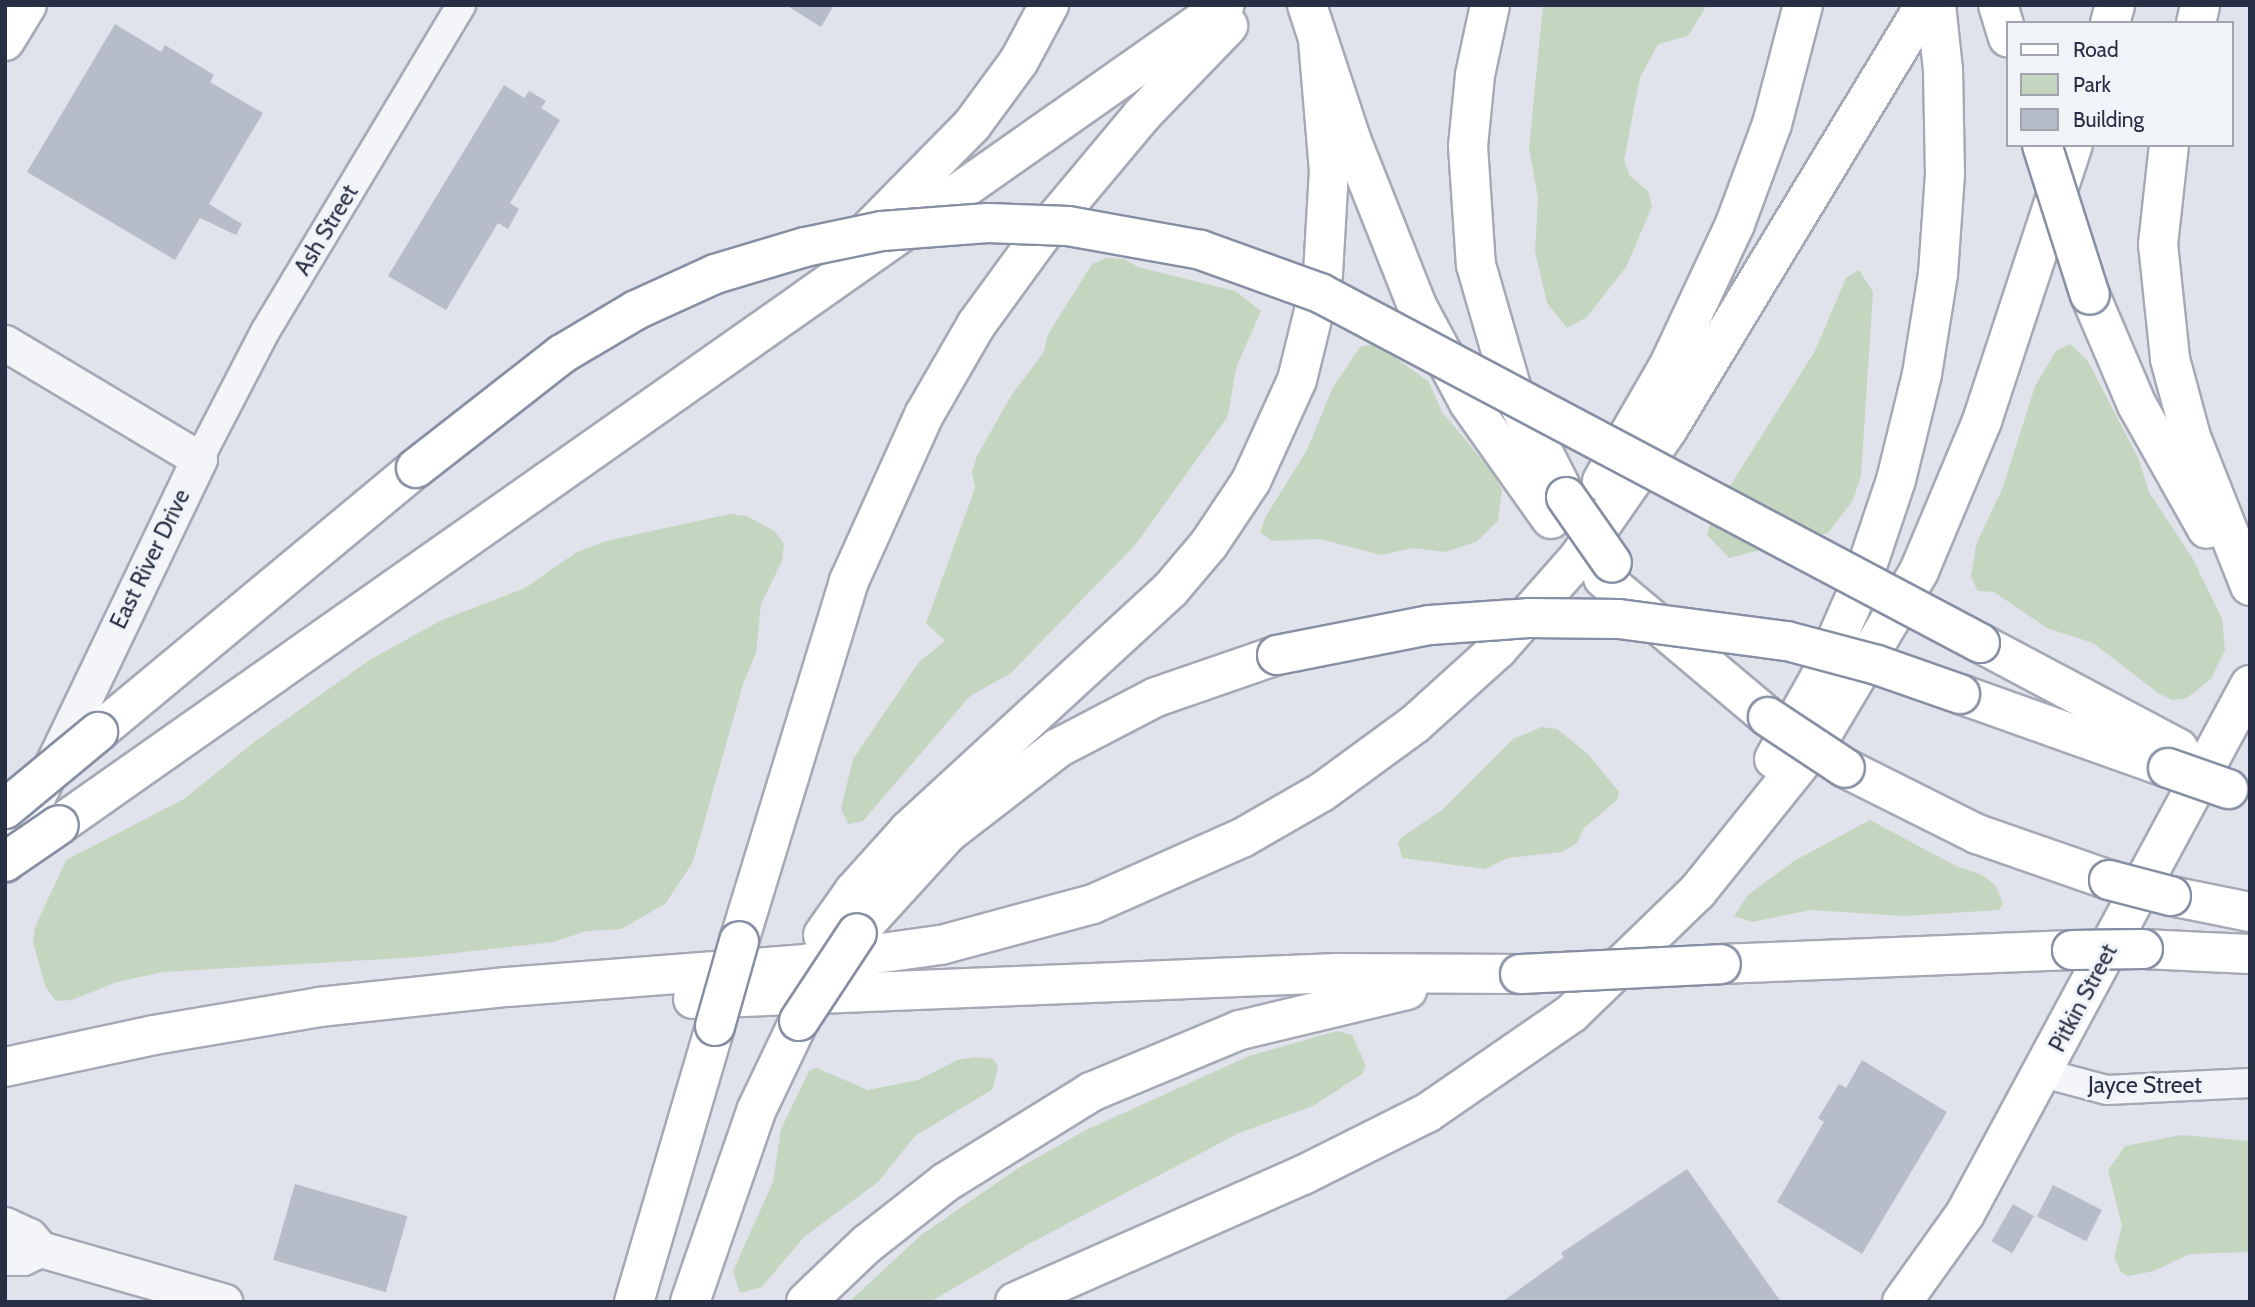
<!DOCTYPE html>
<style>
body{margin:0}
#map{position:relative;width:2255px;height:1307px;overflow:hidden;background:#e0e3eb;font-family:Cabin,sans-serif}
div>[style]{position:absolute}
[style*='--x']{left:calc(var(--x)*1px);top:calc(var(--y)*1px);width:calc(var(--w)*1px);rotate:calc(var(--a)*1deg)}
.green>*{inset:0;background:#c4d6c0}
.building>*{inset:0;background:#b7bcc9;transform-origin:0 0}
.roads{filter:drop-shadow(2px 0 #a5a9b6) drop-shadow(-2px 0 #a5a9b6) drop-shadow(0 2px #a5a9b6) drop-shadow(0 -2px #a5a9b6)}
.minor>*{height:28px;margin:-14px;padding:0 14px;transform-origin:14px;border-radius:14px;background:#f4f5f9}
.tertiary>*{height:35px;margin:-17.5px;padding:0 17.5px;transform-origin:17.5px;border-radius:17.5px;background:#f4f5f9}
.secondary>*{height:38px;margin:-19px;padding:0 19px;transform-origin:19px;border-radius:19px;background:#fff}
.primary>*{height:38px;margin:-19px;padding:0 19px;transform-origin:19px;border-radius:19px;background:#fff}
.motorway>*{height:38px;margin:-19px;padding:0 19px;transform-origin:19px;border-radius:19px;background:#fff}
.bridges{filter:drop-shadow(2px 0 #868fa3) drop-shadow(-2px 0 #868fa3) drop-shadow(0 2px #868fa3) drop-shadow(0 -2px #868fa3)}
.motorway-bridge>*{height:38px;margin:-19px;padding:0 19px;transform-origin:19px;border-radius:19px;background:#fff}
span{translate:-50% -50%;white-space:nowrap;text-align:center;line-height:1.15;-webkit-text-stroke:6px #f0f3f8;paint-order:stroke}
.street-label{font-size:23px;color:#272f44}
.frame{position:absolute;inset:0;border:7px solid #272f44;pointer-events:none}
.legend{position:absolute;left:2006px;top:21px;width:228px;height:126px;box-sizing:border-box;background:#f0f3f8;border:2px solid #a0a5b0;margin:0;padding:9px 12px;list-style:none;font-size:21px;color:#272f44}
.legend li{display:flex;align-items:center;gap:14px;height:35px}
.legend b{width:35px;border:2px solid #a0a5b0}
</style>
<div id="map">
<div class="green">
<div style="clip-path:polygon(1543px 5px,1707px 5px,1688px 36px,1658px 44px,1640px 78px,1624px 160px,1630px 176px,1648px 191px,1652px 207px,1626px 267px,1587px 317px,1567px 328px,1547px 303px,1535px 251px,1538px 198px,1529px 148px)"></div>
<div style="clip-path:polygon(1107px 258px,1124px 259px,1138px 267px,1235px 291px,1261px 311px,1236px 368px,1228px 416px,1136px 544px,1011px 673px,970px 696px,863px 821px,848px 824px,841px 809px,853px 759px,919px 662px,945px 641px,926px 623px,975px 488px,972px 472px,977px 456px,1011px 396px,1044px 352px,1047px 336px,1092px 264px)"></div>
<div style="clip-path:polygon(1859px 270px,1873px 292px,1861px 476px,1853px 500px,1828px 533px,1729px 558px,1707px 535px,1713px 513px,1815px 351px,1846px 278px)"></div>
<div style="clip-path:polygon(1376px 344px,1429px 382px,1442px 412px,1495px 475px,1502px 490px,1498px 521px,1476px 542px,1445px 552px,1413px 548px,1381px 555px,1320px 539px,1272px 541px,1260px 532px,1266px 516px,1307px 450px,1333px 387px,1360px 347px)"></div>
<div style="clip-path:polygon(2070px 344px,2088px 361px,2139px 460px,2149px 492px,2193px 559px,2222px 619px,2225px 650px,2211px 679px,2187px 698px,2172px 700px,2158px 693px,2093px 643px,2047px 628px,1994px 592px,1978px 591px,1971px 577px,1976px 545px,2003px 487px,2035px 386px,2056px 351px)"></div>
<div style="clip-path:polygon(730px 514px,747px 516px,774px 531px,784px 544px,782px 561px,761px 604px,756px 653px,743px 684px,693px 862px,665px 904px,621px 929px,587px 931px,553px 942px,420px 957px,163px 972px,117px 982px,72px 1000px,56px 1001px,46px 988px,33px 943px,35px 927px,66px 860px,184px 799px,253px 743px,371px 659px,442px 620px,525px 588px,577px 552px,606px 541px)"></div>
<div style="clip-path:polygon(1542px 727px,1557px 729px,1588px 754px,1619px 792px,1617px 800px,1584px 828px,1577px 843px,1562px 852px,1508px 858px,1485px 869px,1402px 858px,1398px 843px,1402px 837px,1442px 810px,1513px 739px)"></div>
<div style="clip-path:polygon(1870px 820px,1956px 866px,1982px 875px,1995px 885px,2003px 903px,1999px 910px,1904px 916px,1811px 910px,1752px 922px,1734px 916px,1748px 895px,1794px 861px)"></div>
<div style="clip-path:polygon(1337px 1031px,1352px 1035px,1366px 1066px,1362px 1074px,1313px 1106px,1239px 1133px,1027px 1245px,930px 1302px,849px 1302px,921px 1235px,1017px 1169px,1086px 1130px,1249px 1056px)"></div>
<div style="clip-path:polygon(976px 1057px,993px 1059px,998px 1066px,993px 1089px,915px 1136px,878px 1182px,804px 1237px,762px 1287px,740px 1293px,733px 1271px,773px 1182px,781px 1129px,809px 1071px,817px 1068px,868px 1090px,918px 1080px,957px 1060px)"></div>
<div style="clip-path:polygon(2181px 1135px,2250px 1141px,2250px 1252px,2189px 1254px,2154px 1271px,2128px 1276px,2121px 1272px,2114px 1257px,2122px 1226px,2108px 1170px,2125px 1146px)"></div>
</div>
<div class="building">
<div style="clip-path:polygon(786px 5px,834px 5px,821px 27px)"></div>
<div style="clip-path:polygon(115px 24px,161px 52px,165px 45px,214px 75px,210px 82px,263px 113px,209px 204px,242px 224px,236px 235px,200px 218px,175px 260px,27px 172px)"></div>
<div style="clip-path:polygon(504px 85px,524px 98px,529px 91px,546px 101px,541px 108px,560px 120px,510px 203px,519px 209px,508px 229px,498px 223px,446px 310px,388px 276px)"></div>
<div style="clip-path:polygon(1862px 1060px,1947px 1112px,1862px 1254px,1777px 1202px,1824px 1122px,1818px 1118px,1839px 1084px,1846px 1088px)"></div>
<div style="clip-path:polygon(1687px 1169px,1781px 1302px,1502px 1302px,1564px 1257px,1561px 1253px)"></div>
<div style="left:295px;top:1184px;width:117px;height:79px;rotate:16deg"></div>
<div style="left:2053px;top:1185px;width:55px;height:35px;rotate:27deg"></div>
<div style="left:2013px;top:1204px;width:24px;height:43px;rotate:30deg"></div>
</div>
<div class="roads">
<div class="minor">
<div style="--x:199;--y:459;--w:145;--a:-62.6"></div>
<div style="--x:266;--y:330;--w:379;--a:-59"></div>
<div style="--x:2043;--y:1073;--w:66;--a:14.9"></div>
<div style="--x:2107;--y:1090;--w:143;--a:-2.8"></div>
</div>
<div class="tertiary">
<div style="--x:5;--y:343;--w:226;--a:30.9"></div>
<div style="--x:199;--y:459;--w:449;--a:115.6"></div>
<div style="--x:5;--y:1225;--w:26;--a:25"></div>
<div style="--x:29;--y:1236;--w:17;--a:50"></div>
<div style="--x:40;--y:1249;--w:192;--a:16"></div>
<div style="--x:5;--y:1257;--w:18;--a:0"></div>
<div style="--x:23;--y:1257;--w:19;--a:-25"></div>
</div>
<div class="secondary">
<div style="--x:1902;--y:1302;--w:108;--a:-54.4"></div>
<div style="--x:1965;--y:1214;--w:601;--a:-61.69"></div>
</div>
<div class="primary">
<div style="--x:5;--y:41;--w:42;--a:-58.6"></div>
</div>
<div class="motorway">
<div style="--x:1307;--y:5;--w:141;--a:71.8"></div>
<div style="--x:1351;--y:139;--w:180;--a:68.4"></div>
<div style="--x:1417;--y:306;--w:110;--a:61.8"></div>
<div style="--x:1469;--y:403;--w:142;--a:54.7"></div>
<div style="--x:1490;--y:5;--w:72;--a:102.1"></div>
<div style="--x:1475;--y:75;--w:71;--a:95.6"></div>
<div style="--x:1468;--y:146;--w:119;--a:86.2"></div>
<div style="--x:1476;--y:265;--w:133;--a:73.9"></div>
<div style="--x:1513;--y:393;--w:117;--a:63"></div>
<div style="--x:1998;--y:5;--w:34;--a:73"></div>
<div style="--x:2110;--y:23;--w:19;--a:-74"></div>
<div style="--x:2196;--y:23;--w:18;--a:-77"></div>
<div style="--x:2169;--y:145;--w:100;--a:96.3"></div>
<div style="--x:2158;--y:244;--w:116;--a:84"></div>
<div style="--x:2170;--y:359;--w:81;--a:74.9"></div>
<div style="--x:2191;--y:437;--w:160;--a:68.4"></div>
<div style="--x:853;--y:246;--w:170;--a:-45.5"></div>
<div style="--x:972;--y:125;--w:79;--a:-53.7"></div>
<div style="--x:1019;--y:61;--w:64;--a:-61.8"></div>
<div style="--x:2090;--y:295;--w:120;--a:66.9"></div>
<div style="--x:2137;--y:405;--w:142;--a:60.6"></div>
<div style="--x:1602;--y:481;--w:134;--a:-60"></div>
<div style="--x:1669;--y:365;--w:156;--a:-64.9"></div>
<div style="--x:1735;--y:224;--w:107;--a:-69.7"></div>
<div style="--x:1772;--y:124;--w:123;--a:-75.4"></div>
<div style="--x:1603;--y:578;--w:216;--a:40.1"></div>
<div style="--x:1980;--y:643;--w:225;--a:28"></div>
<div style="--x:1960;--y:694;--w:221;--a:19.6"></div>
<div style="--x:98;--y:732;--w:413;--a:-39.7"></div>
<div style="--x:1774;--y:759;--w:94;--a:-60.7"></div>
<div style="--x:1820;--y:677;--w:105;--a:-66.4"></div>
<div style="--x:1862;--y:581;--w:107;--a:-71.4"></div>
<div style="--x:1896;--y:480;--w:109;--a:-76.2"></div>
<div style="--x:1922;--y:374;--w:101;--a:-80.9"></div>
<div style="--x:1938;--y:274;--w:100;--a:-86"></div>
<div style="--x:1945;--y:174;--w:104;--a:-91.1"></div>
<div style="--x:1943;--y:70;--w:65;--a:-96.1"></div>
<div style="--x:1845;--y:768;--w:148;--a:26.6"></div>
<div style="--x:1977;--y:834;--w:140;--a:19.2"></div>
<div style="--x:59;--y:825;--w:1425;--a:-35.12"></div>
<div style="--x:2171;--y:896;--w:81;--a:11.4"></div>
<div style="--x:857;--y:933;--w:135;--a:-47.7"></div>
<div style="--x:948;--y:833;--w:139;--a:-37.7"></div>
<div style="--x:1058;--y:748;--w:110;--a:-27.5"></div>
<div style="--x:1156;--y:697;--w:128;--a:-19.1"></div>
<div style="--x:823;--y:935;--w:54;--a:-54.8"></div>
<div style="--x:854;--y:891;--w:82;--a:-48"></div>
<div style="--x:909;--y:830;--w:355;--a:-42.6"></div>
<div style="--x:1170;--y:590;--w:60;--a:-49.7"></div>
<div style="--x:1209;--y:544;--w:76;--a:-56.3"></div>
<div style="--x:1251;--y:481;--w:111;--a:-65.5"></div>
<div style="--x:1297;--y:380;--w:109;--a:-76.2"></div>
<div style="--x:1323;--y:274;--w:103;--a:-86.7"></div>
<div style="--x:1329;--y:171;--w:131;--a:-94.8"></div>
<div style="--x:739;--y:941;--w:376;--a:-73"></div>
<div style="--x:849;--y:581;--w:182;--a:-65.7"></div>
<div style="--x:924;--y:415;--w:104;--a:-60"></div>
<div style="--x:976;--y:325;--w:109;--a:-54"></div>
<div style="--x:1040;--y:237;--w:159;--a:-50.1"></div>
<div style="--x:1142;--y:115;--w:124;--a:-46"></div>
<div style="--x:2143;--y:949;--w:107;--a:2.7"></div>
<div style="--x:1721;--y:964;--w:351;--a:-2.3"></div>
<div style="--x:693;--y:999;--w:645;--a:-2.31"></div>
<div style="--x:1337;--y:973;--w:183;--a:0.3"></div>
<div style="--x:5;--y:1067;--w:152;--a:-12.1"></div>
<div style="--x:154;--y:1035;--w:167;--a:-9.6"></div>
<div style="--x:319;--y:1007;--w:189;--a:-6.1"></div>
<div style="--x:507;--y:987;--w:290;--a:-4.4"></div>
<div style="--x:796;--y:965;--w:146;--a:-7.9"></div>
<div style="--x:941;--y:945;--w:157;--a:-15.1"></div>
<div style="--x:1093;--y:904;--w:163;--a:-23.9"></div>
<div style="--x:1242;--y:838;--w:92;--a:-29.9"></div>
<div style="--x:1322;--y:792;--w:115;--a:-36.2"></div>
<div style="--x:1415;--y:724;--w:112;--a:-42.1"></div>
<div style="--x:1498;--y:649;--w:123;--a:-48.6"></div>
<div style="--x:1579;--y:557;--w:156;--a:-55.2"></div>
<div style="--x:1668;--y:429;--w:496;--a:-58.8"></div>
<div style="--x:634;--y:1302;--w:288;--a:-73.6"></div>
<div style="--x:690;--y:1302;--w:202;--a:-70.9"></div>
<div style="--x:756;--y:1111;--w:100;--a:-64.5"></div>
<div style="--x:806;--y:1302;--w:84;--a:-43.6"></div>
<div style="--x:867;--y:1244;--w:100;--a:-38.1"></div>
<div style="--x:946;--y:1182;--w:171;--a:-31.8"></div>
<div style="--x:1091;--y:1092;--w:161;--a:-22.6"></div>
<div style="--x:1240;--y:1030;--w:172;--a:-13.5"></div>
<div style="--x:1015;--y:1302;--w:315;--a:-23.8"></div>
<div style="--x:1303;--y:1175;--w:139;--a:-26.6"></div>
<div style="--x:1427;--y:1113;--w:176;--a:-34.6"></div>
<div style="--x:1572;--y:1013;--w:174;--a:-44.1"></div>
<div style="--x:1697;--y:892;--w:191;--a:-51.2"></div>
<div style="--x:1817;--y:743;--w:200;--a:-59.3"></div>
<div style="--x:1919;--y:571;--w:163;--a:-67.2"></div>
<div style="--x:1982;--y:421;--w:291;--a:-71.8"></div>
</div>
</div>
<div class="bridges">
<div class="motorway-bridge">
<div style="--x:2042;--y:145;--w:157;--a:72.3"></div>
<div style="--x:416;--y:468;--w:185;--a:-38"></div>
<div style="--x:562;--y:354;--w:86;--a:-30.7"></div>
<div style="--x:636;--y:310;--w:87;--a:-24.5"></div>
<div style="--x:715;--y:274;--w:94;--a:-16.7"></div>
<div style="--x:805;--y:247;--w:79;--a:-11.7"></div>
<div style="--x:882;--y:231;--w:106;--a:-4.3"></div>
<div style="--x:988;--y:223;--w:80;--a:2.1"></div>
<div style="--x:1068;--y:226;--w:135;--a:10.2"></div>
<div style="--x:1201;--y:250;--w:127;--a:19.9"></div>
<div style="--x:1320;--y:293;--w:747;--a:27.94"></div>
<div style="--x:1566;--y:497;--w:80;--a:55.1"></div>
<div style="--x:1277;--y:655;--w:156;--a:-11.1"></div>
<div style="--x:1430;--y:625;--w:99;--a:-4"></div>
<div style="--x:1529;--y:618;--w:90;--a:0.6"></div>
<div style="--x:1619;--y:619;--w:169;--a:7.5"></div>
<div style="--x:1787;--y:641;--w:93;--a:14.9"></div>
<div style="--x:1877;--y:665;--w:88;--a:19.3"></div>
<div style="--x:1768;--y:717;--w:92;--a:33.5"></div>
<div style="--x:2168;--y:768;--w:64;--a:19.3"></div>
<div style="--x:5;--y:809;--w:121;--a:-39.6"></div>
<div style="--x:5;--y:862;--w:65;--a:-34.4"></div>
<div style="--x:2109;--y:880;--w:64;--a:14.5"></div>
<div style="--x:2072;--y:950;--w:71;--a:-0.8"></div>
<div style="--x:1520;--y:974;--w:201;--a:-2.8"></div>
<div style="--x:799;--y:1021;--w:105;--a:-56.6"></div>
<div style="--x:715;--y:1026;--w:88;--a:-74.2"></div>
</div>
</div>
<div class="street-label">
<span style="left:326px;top:230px;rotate:-59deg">Ash Street</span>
<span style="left:150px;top:559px;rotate:-64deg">East River Drive</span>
<span style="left:2083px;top:998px;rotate:-62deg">Pitkin Street</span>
<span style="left:2145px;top:1085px">Jayce Street</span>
</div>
<div class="frame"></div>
<ul class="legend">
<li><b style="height:9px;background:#fff"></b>Road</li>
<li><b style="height:19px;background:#c4d6c0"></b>Park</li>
<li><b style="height:19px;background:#b7bcc9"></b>Building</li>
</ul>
</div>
